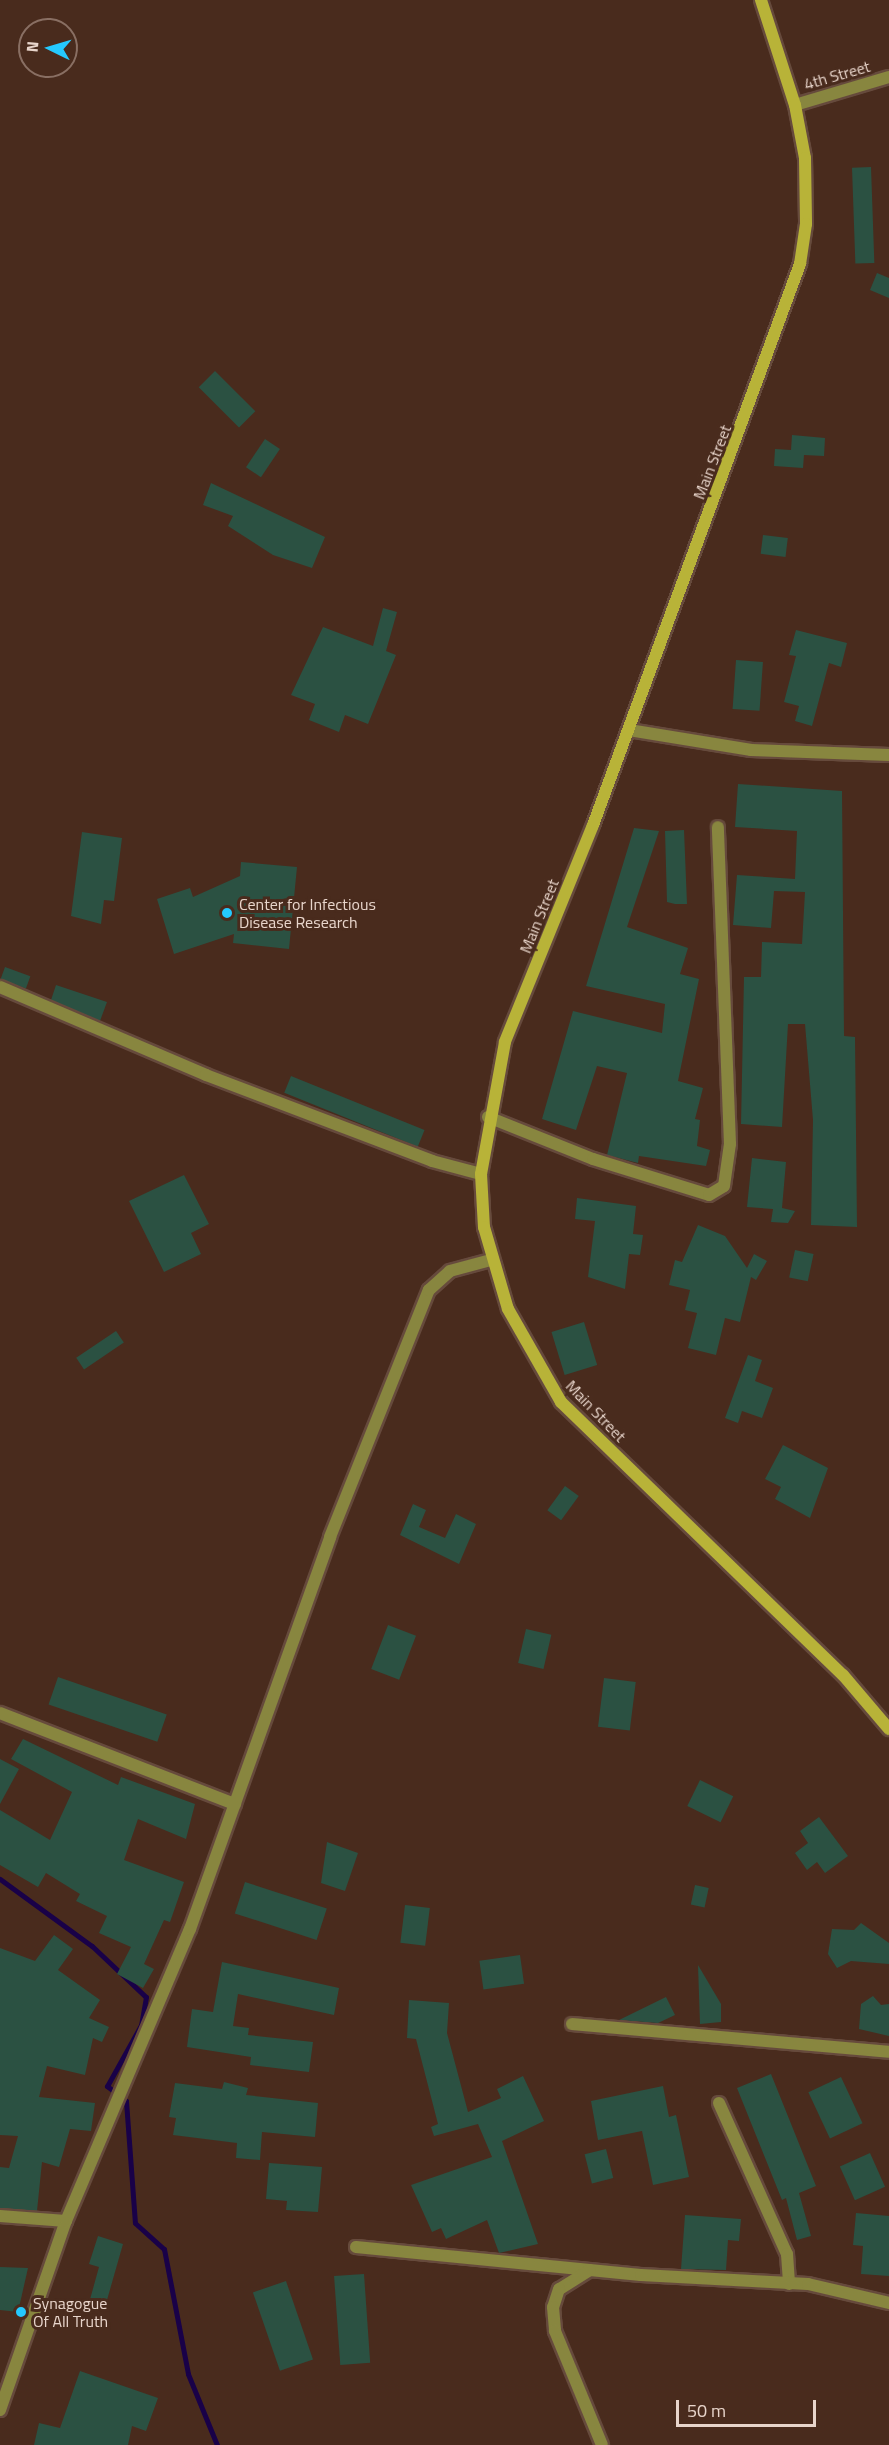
<!DOCTYPE html>
<style>
body{margin:0}
#map{position:relative;width:889px;height:2445px;overflow:hidden;background:#492b1d;font-family:"Titillium Web",sans-serif}
div>[style]{position:absolute}
[style*='--x']{left:calc(var(--x)*1px);top:calc(var(--y)*1px);width:calc(var(--w)*1px);rotate:calc(var(--a)*1deg)}
.stream>*{height:5px;margin:-2.5px;padding:0 2.5px;transform-origin:2.5px;border-radius:2.5px;background:#190148}
.building>*{inset:0;background:#2b5142;transform-origin:0 0}
.roads{filter:drop-shadow(2px 0 #664a3c) drop-shadow(-2px 0 #664a3c) drop-shadow(0 2px #664a3c) drop-shadow(0 -2px #664a3c)}
.minor>*{height:12px;margin:-6px;padding:0 6px;transform-origin:6px;border-radius:6px;background:#88863f}
.secondary>*{height:12px;margin:-6px;padding:0 6px;transform-origin:6px;border-radius:6px;background:#b8b338}
.dots>*{width:16px;height:16px;translate:-50% -50%;box-sizing:border-box;border:3px solid #492b1d;border-radius:50%}
span{translate:-50% -50%;white-space:nowrap;text-align:center;line-height:1.15;-webkit-text-stroke:6px #492b1d;paint-order:stroke}
.street-label{font-size:16px;color:#e8d5cb}
.poi-label{font-size:16px;color:#e8d5cb}
.left{translate:0 -50%;text-align:left}
.north{position:absolute;left:18px;top:18px;width:60px;height:60px;box-sizing:border-box;background:#492b1d;border:2px solid #896f63;border-radius:50%;rotate:275deg;font-size:16px;font-weight:700;line-height:24px;text-align:center;color:#e8d5cb}
.north::after{content:'';display:block;margin:auto;width:21px;height:27px;background:#25c9fe;clip-path:polygon(50% 0,100% 100%,50% 72%,0 100%)}
.scale{position:absolute;left:676px;top:2400px;width:140px;height:27px;box-sizing:border-box;border:3px solid #e8d5cb;border-top:0;padding-left:8px;font-size:18px;line-height:21px;white-space:nowrap;color:#e8d5cb;-webkit-text-stroke:4px #492b1d;paint-order:stroke}
</style>
<div id="map">
<div class="stream">
<div style="--x:0;--y:1879;--w:114;--a:36.1"></div>
<div style="--x:92;--y:1946;--w:74;--a:43.4"></div>
<div style="--x:146;--y:1997;--w:28;--a:100"></div>
<div style="--x:141;--y:2025;--w:70;--a:119.1"></div>
<div style="--x:107;--y:2086;--w:24;--a:38"></div>
<div style="--x:126;--y:2101;--w:122;--a:85.8"></div>
<div style="--x:135;--y:2223;--w:39;--a:42"></div>
<div style="--x:164;--y:2249;--w:127;--a:79.1"></div>
<div style="--x:188;--y:2374;--w:77;--a:67.8"></div>
</div>
<div class="building">
<div style="left:871px;top:167px;width:96px;height:19px;rotate:88deg"></div>
<div style="clip-path:polygon(877px 273px,889px 278px,889px 298px,870px 290px)"></div>
<div style="left:215px;top:371px;width:57px;height:23px;rotate:45deg"></div>
<div style="clip-path:polygon(792px 435px,825px 438px,824px 456px,804px 455px,803px 468px,774px 466px,775px 449px,791px 450px)"></div>
<div style="left:265px;top:439px;width:18px;height:34px;rotate:34deg"></div>
<div style="clip-path:polygon(211px 483px,325px 537px,312px 568px,273px 555px,228px 526px,233px 516px,203px 505px)"></div>
<div style="left:763px;top:535px;width:25px;height:19px;rotate:7deg"></div>
<div style="clip-path:polygon(383px 608px,397px 612px,386px 651px,396px 655px,368px 724px,345px 715px,339px 732px,309px 720px,315px 704px,291px 695px,323px 627px,373px 646px)"></div>
<div style="clip-path:polygon(796px 630px,847px 643px,841px 667px,829px 663px,812px 726px,795px 721px,799px 706px,784px 702px,796px 656px,789px 655px)"></div>
<div style="left:736px;top:660px;width:27px;height:49px;rotate:4deg"></div>
<div style="clip-path:polygon(738px 784px,842px 791px,844px 1036px,855px 1037px,857px 1227px,811px 1225px,813px 1120px,805px 1024px,788px 1024px,782px 1127px,741px 1124px,744px 977px,761px 977px,762px 942px,802px 944px,805px 892px,774px 891px,771px 928px,733px 925px,737px 875px,795px 879px,797px 831px,735px 827px)"></div>
<div style="clip-path:polygon(634px 828px,659px 831px,627px 927px,688px 948px,680px 974px,699px 979px,678px 1081px,703px 1088px,695px 1119px,700px 1120px,697px 1146px,710px 1150px,706px 1166px,639px 1156px,638px 1163px,607px 1155px,627px 1073px,597px 1066px,576px 1130px,542px 1119px,573px 1011px,662px 1033px,665px 1004px,586px 986px)"></div>
<div style="clip-path:polygon(684px 830px,687px 904px,675px 904px,667px 902px,665px 831px)"></div>
<div style="clip-path:polygon(82px 832px,122px 838px,114px 901px,104px 900px,101px 924px,71px 916px)"></div>
<div style="clip-path:polygon(241px 862px,297px 867px,289px 949px,233px 943px,234px 934px,174px 954px,157px 899px,190px 888px,193px 897px,240px 876px)"></div>
<div style="left:5px;top:967px;width:27px;height:13px;rotate:20deg"></div>
<div style="clip-path:polygon(56px 985px,107px 1002px,100px 1021px,51px 1000px)"></div>
<div style="left:291px;top:1076px;width:144px;height:18px;rotate:22deg"></div>
<div style="clip-path:polygon(752px 1158px,786px 1162px,782px 1208px,795px 1211px,788px 1223px,771px 1222px,773px 1209px,747px 1207px)"></div>
<div style="clip-path:polygon(184px 1175px,209px 1224px,191px 1233px,201px 1254px,164px 1272px,129px 1201px)"></div>
<div style="clip-path:polygon(577px 1198px,636px 1206px,633px 1234px,643px 1235px,640px 1255px,629px 1254px,625px 1289px,588px 1277px,595px 1221px,575px 1219px)"></div>
<div style="clip-path:polygon(698px 1225px,725px 1236px,747px 1268px,754px 1254px,767px 1261px,756px 1280px,751px 1277px,740px 1322px,725px 1318px,716px 1355px,688px 1348px,697px 1313px,685px 1310px,690px 1290px,669px 1285px,675px 1260px,682px 1262px)"></div>
<div style="left:795px;top:1250px;width:19px;height:28px;rotate:12deg"></div>
<div style="left:584px;top:1322px;width:45px;height:34px;rotate:73deg"></div>
<div style="left:116px;top:1331px;width:14px;height:48px;rotate:56deg"></div>
<div style="clip-path:polygon(748px 1355px,762px 1360px,755px 1381px,773px 1388px,762px 1418px,742px 1411px,738px 1423px,725px 1418px)"></div>
<div style="clip-path:polygon(783px 1445px,828px 1468px,810px 1518px,775px 1499px,781px 1487px,765px 1479px)"></div>
<div style="left:565px;top:1486px;width:17px;height:30px;rotate:36deg"></div>
<div style="clip-path:polygon(413px 1504px,426px 1510px,419px 1527px,445px 1538px,456px 1514px,476px 1524px,459px 1564px,400px 1535px)"></div>
<div style="left:388px;top:1625px;width:30px;height:47px;rotate:21deg"></div>
<div style="left:526px;top:1629px;width:26px;height:35px;rotate:13deg"></div>
<div style="left:58px;top:1677px;width:115px;height:29px;rotate:19deg"></div>
<div style="left:604px;top:1678px;width:32px;height:49px;rotate:7deg"></div>
<div style="clip-path:polygon(23px 1739px,118px 1785px,121px 1777px,195px 1804px,186px 1839px,138px 1819px,124px 1860px,184px 1882px,170px 1922px,164px 1920px,144px 1964px,154px 1969px,143px 1988px,117px 1974px,131px 1947px,99px 1933px,107px 1916px,76px 1901px,80px 1894px,46px 1873px,38px 1887px,0 1865px,0 1810px,50px 1840px,72px 1792px,11px 1759px)"></div>
<div style="clip-path:polygon(0 1759px,19px 1769px,0 1804px)"></div>
<div style="left:700px;top:1780px;width:37px;height:29px;rotate:26deg"></div>
<div style="clip-path:polygon(819px 1817px,848px 1856px,825px 1873px,817px 1862px,807px 1870px,795px 1853px,808px 1843px,800px 1831px)"></div>
<div style="clip-path:polygon(327px 1842px,358px 1853px,345px 1891px,321px 1883px)"></div>
<div style="left:245px;top:1882px;width:86px;height:33px;rotate:18deg"></div>
<div style="left:695px;top:1885px;width:14px;height:20px;rotate:12deg"></div>
<div style="left:405px;top:1905px;width:25px;height:38px;rotate:7deg"></div>
<div style="clip-path:polygon(861px 1923px,889px 1943px,889px 1964px,851px 1961px,837px 1968px,828px 1954px,832px 1929px,854px 1930px)"></div>
<div style="clip-path:polygon(54px 1935px,73px 1949px,58px 1970px,100px 2000px,89px 2018px,109px 2027px,102px 2042px,93px 2038px,85px 2075px,47px 2066px,39px 2097px,95px 2103px,91px 2131px,70px 2129px,59px 2167px,42px 2162px,37px 2211px,0 2208px,0 2167px,9px 2168px,18px 2136px,0 2135px,0 1948px,35px 1961px)"></div>
<div style="left:520px;top:1955px;width:29px;height:41px;rotate:82deg"></div>
<div style="clip-path:polygon(222px 1962px,339px 1988px,334px 2015px,238px 1994px,233px 2026px,249px 2028px,248px 2035px,313px 2042px,309px 2072px,250px 2065px,251px 2057px,187px 2047px,192px 2009px,213px 2012px)"></div>
<div style="clip-path:polygon(698px 1965px,721px 2004px,721px 2022px,700px 2024px)"></div>
<div style="clip-path:polygon(873px 1996px,881px 2005px,889px 2004px,889px 2036px,859px 2029px,861px 2004px)"></div>
<div style="clip-path:polygon(666px 1997px,675px 2015px,658px 2023px,619px 2020px)"></div>
<div style="clip-path:polygon(409px 2000px,449px 2003px,447px 2033px,468px 2112px,501px 2098px,497px 2089px,523px 2076px,544px 2121px,502px 2141px,538px 2244px,499px 2253px,487px 2220px,446px 2239px,441px 2228px,432px 2232px,411px 2185px,492px 2157px,478px 2124px,434px 2136px,431px 2127px,438px 2124px,416px 2039px,407px 2038px)"></div>
<div style="clip-path:polygon(771px 2074px,816px 2186px,799px 2193px,811px 2236px,797px 2240px,786px 2198px,782px 2200px,737px 2088px)"></div>
<div style="left:841px;top:2077px;width:51px;height:36px;rotate:65deg"></div>
<div style="clip-path:polygon(224px 2082px,248px 2088px,246px 2095px,318px 2103px,315px 2137px,262px 2132px,260px 2160px,236px 2158px,237px 2143px,173px 2135px,176px 2118px,169px 2117px,175px 2083px,222px 2089px)"></div>
<div style="clip-path:polygon(663px 2086px,669px 2117px,676px 2115px,689px 2177px,653px 2185px,642px 2131px,598px 2140px,591px 2101px)"></div>
<div style="left:606px;top:2149px;width:30px;height:22px;rotate:76deg"></div>
<div style="left:870px;top:2153px;width:37px;height:33px;rotate:66deg"></div>
<div style="clip-path:polygon(269px 2163px,322px 2167px,318px 2212px,286px 2210px,287px 2201px,266px 2199px)"></div>
<div style="clip-path:polygon(856px 2213px,889px 2216px,889px 2276px,861px 2274px,863px 2246px,853px 2245px)"></div>
<div style="clip-path:polygon(685px 2215px,741px 2219px,739px 2241px,728px 2240px,726px 2270px,681px 2269px)"></div>
<div style="clip-path:polygon(98px 2236px,123px 2244px,105px 2307px,89px 2303px,99px 2267px,89px 2264px)"></div>
<div style="clip-path:polygon(0 2267px,28px 2268px,18px 2312px,0 2310px)"></div>
<div style="left:364px;top:2274px;width:89px;height:30px;rotate:86deg"></div>
<div style="left:286px;top:2281px;width:83px;height:35px;rotate:71deg"></div>
<div style="clip-path:polygon(80px 2371px,158px 2398px,146px 2431px,132px 2426px,128px 2445px,34px 2445px,39px 2423px,60px 2428px)"></div>
</div>
<div class="roads">
<div class="minor">
<div style="--x:795;--y:105;--w:98;--a:-16.6"></div>
<div style="--x:629;--y:730;--w:124;--a:9.3"></div>
<div style="--x:751;--y:750;--w:138;--a:2.1"></div>
<div style="--x:0;--y:987;--w:224;--a:23.1"></div>
<div style="--x:206;--y:1075;--w:242;--a:20.8"></div>
<div style="--x:432;--y:1161;--w:51;--a:14.9"></div>
<div style="--x:488;--y:1117;--w:113;--a:21.8"></div>
<div style="--x:593;--y:1159;--w:121;--a:17.2"></div>
<div style="--x:709;--y:1195;--w:17;--a:-31"></div>
<div style="--x:724;--y:1186;--w:42;--a:-81.9"></div>
<div style="--x:730;--y:1144;--w:317;--a:-92.2"></div>
<div style="--x:0;--y:1713;--w:252;--a:21.2"></div>
<div style="--x:572;--y:2024;--w:318;--a:5"></div>
<div style="--x:719;--y:2103;--w:166;--a:65.8"></div>
<div style="--x:787;--y:2254;--w:30;--a:86"></div>
<div style="--x:0;--y:2216;--w:66;--a:4.3"></div>
<div style="--x:356;--y:2247;--w:286;--a:5.6"></div>
<div style="--x:641;--y:2275;--w:167;--a:3.1"></div>
<div style="--x:808;--y:2284;--w:83;--a:13.2"></div>
<div style="--x:590;--y:2270;--w:36;--a:148"></div>
<div style="--x:559;--y:2289;--w:19;--a:108"></div>
<div style="--x:553;--y:2307;--w:24;--a:85"></div>
<div style="--x:555;--y:2331;--w:123;--a:67.6"></div>
<div style="--x:0;--y:2410;--w:200;--a:-70.8"></div>
<div style="--x:66;--y:2221;--w:317;--a:-67"></div>
<div style="--x:190;--y:1929;--w:416;--a:-70.3"></div>
<div style="--x:330;--y:1537;--w:266;--a:-68.2"></div>
<div style="--x:429;--y:1290;--w:28;--a:-42"></div>
<div style="--x:450;--y:1271;--w:42;--a:-15"></div>
</div>
<div class="secondary">
<div style="--x:761;--y:0;--w:110;--a:72.1"></div>
<div style="--x:795;--y:105;--w:54;--a:79.3"></div>
<div style="--x:805;--y:158;--w:66;--a:89.1"></div>
<div style="--x:806;--y:224;--w:40;--a:98.5"></div>
<div style="--x:800;--y:264;--w:598;--a:110.25"></div>
<div style="--x:593;--y:825;--w:234;--a:112.1"></div>
<div style="--x:505;--y:1042;--w:134;--a:100.3"></div>
<div style="--x:481;--y:1174;--w:53;--a:86.8"></div>
<div style="--x:484;--y:1227;--w:85;--a:73.7"></div>
<div style="--x:508;--y:1309;--w:107;--a:60.3"></div>
<div style="--x:561;--y:1402;--w:392;--a:44.1"></div>
<div style="--x:843;--y:1675;--w:71;--a:49.6"></div>
</div>
</div>
<div class="dots">
<div style="left:227px;top:913px;background:#25c9fe"></div>
<div style="left:21px;top:2312px;background:#25c9fe"></div>
</div>
<div class="street-label">
<span style="left:837px;top:75px;rotate:-16deg">4th Street</span>
<span style="left:712px;top:462px;rotate:-69deg">Main Street</span>
<span style="left:539px;top:916px;rotate:-68deg">Main Street</span>
<span style="left:596px;top:1411px;rotate:46deg">Main Street</span>
</div>
<div class="poi-label">
<span class="left" style="left:239px;top:913px">Center for Infectious<br>Disease Research</span>
<span class="left" style="left:33px;top:2312px">Synagogue<br>Of All Truth</span>
</div>
<div class="north">N</div>
<div class="scale">50 m</div>
</div>
